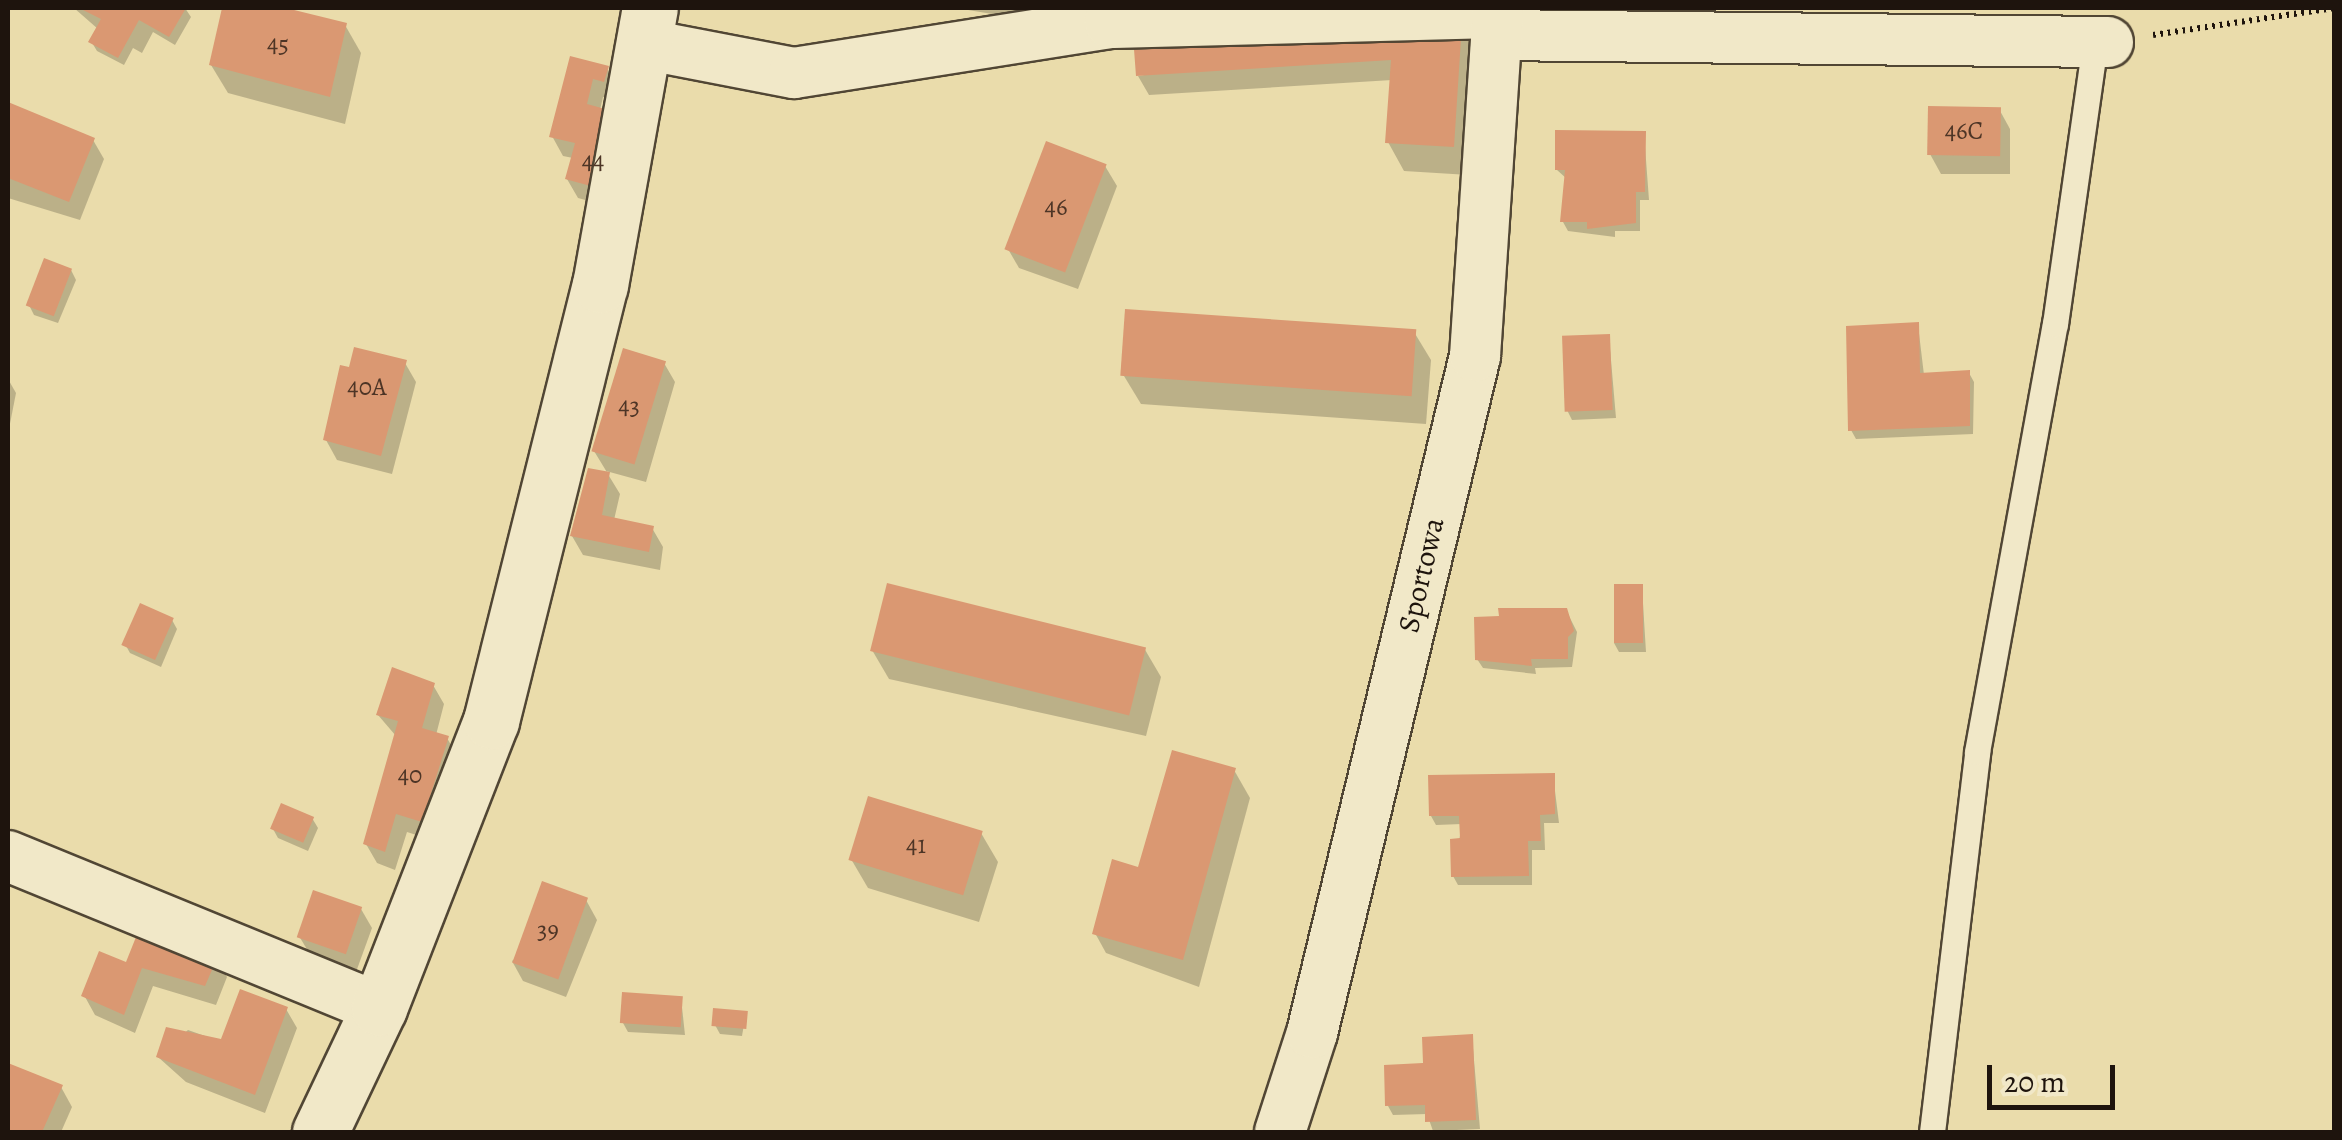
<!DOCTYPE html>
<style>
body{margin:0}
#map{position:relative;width:2342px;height:1140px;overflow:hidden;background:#eadcab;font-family:Alegreya,serif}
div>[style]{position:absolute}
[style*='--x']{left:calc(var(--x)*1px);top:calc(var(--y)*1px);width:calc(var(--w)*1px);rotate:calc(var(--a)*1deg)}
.shadow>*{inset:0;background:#0003}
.building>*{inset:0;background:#da9872;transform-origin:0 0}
.path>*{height:6px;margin-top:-3px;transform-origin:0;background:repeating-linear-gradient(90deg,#1e140d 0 2.5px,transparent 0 7.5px)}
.roads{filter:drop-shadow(2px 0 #514634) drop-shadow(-2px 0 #514634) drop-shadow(0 2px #514634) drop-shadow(0 -2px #514634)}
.service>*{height:25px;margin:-12.5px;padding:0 12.5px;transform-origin:12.5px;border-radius:12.5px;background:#f1e8c8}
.minor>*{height:50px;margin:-25px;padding:0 25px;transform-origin:25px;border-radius:25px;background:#f1e8c8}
.tertiary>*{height:55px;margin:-27.5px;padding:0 27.5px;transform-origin:27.5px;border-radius:27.5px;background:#f1e8c8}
span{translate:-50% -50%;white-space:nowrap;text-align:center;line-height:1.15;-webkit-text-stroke:9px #f1e8c8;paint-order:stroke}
.number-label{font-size:25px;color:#4d3526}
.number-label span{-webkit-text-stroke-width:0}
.street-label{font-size:30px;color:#1e140d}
.frame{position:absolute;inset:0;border:10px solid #1e140d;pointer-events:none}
.scale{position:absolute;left:1987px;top:1065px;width:128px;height:45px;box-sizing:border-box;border:5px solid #1e140d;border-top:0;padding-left:12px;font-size:30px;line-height:35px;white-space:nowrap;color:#1e140d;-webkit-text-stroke:8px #f1e8c8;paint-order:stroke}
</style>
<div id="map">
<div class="shadow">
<div style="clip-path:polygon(74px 8px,185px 8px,191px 17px,175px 45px,153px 32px,142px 53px,133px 48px,124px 65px,97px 51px,91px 41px,98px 29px)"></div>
<div style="clip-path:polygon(225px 8px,275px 8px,345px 25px,361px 53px,345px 124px,228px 93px,211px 65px)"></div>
<div style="clip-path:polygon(956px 8px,1024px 8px,1022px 19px)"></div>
<div style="clip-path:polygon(1460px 25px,1477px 53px,1469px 175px,1404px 171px,1388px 142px,1392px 80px,1149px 95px,1138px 76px)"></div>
<div style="clip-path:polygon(572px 59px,607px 68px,618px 87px,615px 100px,603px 97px,600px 110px,619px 209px,578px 198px,567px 179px,573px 158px,563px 156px,552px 136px)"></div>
<div style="clip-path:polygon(8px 105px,93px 140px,104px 159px,80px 220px,8px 198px)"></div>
<div style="clip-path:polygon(1999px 109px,2010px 129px,2010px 174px,1941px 174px,1930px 154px)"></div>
<div style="clip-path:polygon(1644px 133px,1649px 200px,1640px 200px,1640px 231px,1615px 231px,1615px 237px,1568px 231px,1563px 222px,1567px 179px,1557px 170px)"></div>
<div style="clip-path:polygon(1105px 166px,1117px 186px,1078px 289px,1019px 268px,1008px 249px)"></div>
<div style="clip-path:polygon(71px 270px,76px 280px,58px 323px,34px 315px,29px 305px)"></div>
<div style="clip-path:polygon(1918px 325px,1924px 375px,1969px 373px,1974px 382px,1973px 434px,1856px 439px,1851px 430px)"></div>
<div style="clip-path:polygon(1414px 332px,1431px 360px,1426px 424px,1141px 404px,1124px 376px)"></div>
<div style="clip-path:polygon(1609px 337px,1616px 418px,1572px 420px,1567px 410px)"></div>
<div style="clip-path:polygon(405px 363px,416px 382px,392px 474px,337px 460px,326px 440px,351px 370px)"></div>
<div style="clip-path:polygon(664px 363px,675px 382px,646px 482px,606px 471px,620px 494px,614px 520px,652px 528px,663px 547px,660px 570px,583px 555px,572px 536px,608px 474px,594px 451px)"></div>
<div style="clip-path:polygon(8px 379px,16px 393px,8px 434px)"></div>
<div style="clip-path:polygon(1642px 587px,1646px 652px,1619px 652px,1614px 643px)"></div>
<div style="clip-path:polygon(1566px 610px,1577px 632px,1572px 667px,1535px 668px,1536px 674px,1483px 668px,1477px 659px,1501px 618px)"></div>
<div style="clip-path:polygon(172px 620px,177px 629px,161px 667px,130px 653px,125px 644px)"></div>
<div style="clip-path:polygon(1144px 648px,1161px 677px,1146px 736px,889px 679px,872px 650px)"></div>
<div style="clip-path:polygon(433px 685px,444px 704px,436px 735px,447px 738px,458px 757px,432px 840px,407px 832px,395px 870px,377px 863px,366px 844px,396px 736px,378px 715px)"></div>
<div style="clip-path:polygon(1234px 770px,1250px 798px,1199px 987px,1106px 953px,1095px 933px,1137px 869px)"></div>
<div style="clip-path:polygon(1553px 775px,1559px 823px,1544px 823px,1545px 850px,1532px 850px,1532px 885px,1458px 885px,1453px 876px,1462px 824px,1436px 825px,1431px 816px)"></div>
<div style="clip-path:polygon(312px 818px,318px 828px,308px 851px,278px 838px,273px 829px)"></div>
<div style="clip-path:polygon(981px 833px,998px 862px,979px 922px,868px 888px,851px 859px)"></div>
<div style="clip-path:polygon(586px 900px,597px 920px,566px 997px,523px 981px,512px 961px)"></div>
<div style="clip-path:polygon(361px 909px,372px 928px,356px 972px,311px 956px,299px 936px)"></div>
<div style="clip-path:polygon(216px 958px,227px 977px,216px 1005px,153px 986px,135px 1033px,95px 1015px,84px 995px,127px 965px)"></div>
<div style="clip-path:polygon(681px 998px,685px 1035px,628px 1032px,623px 1023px)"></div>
<div style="clip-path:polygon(286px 1009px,297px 1028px,265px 1113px,186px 1082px,158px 1057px,188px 1030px,222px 1042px)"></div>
<div style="clip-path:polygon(746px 1013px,742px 1036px,720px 1034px,715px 1025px)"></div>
<div style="clip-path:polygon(1472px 1037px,1480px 1129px,1433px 1131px,1427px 1114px,1393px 1115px,1388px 1106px,1425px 1065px)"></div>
<div style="clip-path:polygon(8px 1065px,61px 1087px,72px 1107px,61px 1132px,8px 1132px)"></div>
</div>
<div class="building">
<div style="clip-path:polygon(79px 8px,186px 8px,169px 37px,139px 20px,118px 58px,88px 42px,101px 19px)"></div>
<div style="clip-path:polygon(222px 8px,286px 8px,347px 23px,330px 97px,209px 65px)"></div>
<div style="clip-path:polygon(1462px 23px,1454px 147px,1385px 143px,1391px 60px,1136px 76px,1133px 36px)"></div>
<div style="clip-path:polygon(570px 56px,609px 66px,604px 82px,593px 79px,587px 104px,627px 115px,609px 191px,565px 179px,575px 143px,549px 137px)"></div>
<div style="clip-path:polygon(8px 102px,95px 138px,69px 202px,8px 178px)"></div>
<div style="left:1928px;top:106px;width:73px;height:49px;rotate:1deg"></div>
<div style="clip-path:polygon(1555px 130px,1646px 131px,1645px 192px,1636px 192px,1636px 223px,1587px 229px,1587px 222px,1560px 222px,1565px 170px,1555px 170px)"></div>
<div style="left:1046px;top:141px;width:65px;height:116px;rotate:21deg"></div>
<div style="left:44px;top:258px;width:30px;height:51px;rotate:21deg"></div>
<div style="left:1125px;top:309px;width:292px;height:67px;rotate:4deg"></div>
<div style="clip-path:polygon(1919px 322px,1920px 373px,1970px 370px,1970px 426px,1848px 431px,1846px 326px)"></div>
<div style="left:1610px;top:334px;width:76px;height:48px;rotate:88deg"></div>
<div style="clip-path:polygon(354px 347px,407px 360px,381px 456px,323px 440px,340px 365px,349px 367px)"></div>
<div style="left:623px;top:348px;width:45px;height:108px;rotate:17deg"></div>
<div style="clip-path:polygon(588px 468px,610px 472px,602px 515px,654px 526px,649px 552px,570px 536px)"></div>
<div style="left:887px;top:583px;width:267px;height:70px;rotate:14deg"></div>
<div style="left:1614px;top:584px;width:29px;height:59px"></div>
<div style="left:140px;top:603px;width:37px;height:46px;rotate:24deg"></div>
<div style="clip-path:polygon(1498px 608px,1567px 608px,1574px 631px,1568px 637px,1568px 659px,1531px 659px,1532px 666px,1475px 660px,1474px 617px,1499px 616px)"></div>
<div style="clip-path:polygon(392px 667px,435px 683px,422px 728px,449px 736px,422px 822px,396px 814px,385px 852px,363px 844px,398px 721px,376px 715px)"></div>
<div style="clip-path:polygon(1172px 750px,1236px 768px,1183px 960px,1092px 934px,1112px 859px,1138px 867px)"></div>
<div style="clip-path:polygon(1555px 773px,1555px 814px,1540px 815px,1541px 841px,1528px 841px,1529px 876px,1451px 877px,1450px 839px,1460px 838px,1459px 816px,1429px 816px,1428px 775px)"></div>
<div style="left:868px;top:796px;width:120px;height:67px;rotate:17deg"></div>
<div style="left:281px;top:803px;width:36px;height:28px;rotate:23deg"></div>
<div style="left:542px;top:881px;width:49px;height:87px;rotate:20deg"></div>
<div style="left:313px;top:890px;width:52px;height:50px;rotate:19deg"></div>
<div style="clip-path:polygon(140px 927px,218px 956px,205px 986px,142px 968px,124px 1015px,81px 996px,99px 951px,126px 962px)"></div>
<div style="clip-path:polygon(240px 989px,288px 1007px,255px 1095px,156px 1057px,166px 1027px,221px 1039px)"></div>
<div style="left:622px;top:992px;width:61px;height:31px;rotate:4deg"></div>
<div style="left:713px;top:1008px;width:35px;height:18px;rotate:5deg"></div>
<div style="clip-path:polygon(1473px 1034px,1476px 1120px,1425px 1122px,1425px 1105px,1385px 1106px,1384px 1065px,1423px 1063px,1422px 1037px)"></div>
<div style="clip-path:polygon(8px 1063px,63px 1085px,42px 1132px,8px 1132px)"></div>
</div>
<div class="path">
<div style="--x:2153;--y:35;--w:183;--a:-8.5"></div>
</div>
<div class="roads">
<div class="service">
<div style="--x:1932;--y:1132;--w:383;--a:-83.2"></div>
<div style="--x:1977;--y:752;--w:435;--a:-79.7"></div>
<div style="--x:2055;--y:324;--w:285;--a:-81.9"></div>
</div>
<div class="minor">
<div style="--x:1496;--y:35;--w:612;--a:0.66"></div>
<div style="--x:643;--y:44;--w:154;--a:10.9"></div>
<div style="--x:794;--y:73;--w:320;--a:-9"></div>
<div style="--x:1110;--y:23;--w:387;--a:-1.5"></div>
<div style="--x:8;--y:856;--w:401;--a:22.3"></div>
<div style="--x:1280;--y:1132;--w:104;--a:-72.1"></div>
<div style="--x:1312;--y:1033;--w:696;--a:-76.46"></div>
<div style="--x:1475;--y:356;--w:349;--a:-86.2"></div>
</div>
<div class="tertiary">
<div style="--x:320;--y:1132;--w:137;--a:-64.6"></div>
<div style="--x:379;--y:1008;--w:308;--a:-68.7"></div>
<div style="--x:491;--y:721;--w:449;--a:-76"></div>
<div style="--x:600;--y:285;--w:281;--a:-79.8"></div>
</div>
</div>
<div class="number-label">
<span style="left:278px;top:44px">45</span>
<span style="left:1964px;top:131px">46C</span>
<span style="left:593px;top:161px">44</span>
<span style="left:1056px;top:207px">46</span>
<span style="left:367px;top:387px">40A</span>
<span style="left:629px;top:406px">43</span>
<span style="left:410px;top:775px">40</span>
<span style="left:916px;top:845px">41</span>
<span style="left:548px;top:930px">39</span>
</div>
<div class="street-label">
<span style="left:1421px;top:575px;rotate:-77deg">Sportowa</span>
</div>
<div class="frame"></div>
<div class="scale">20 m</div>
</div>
